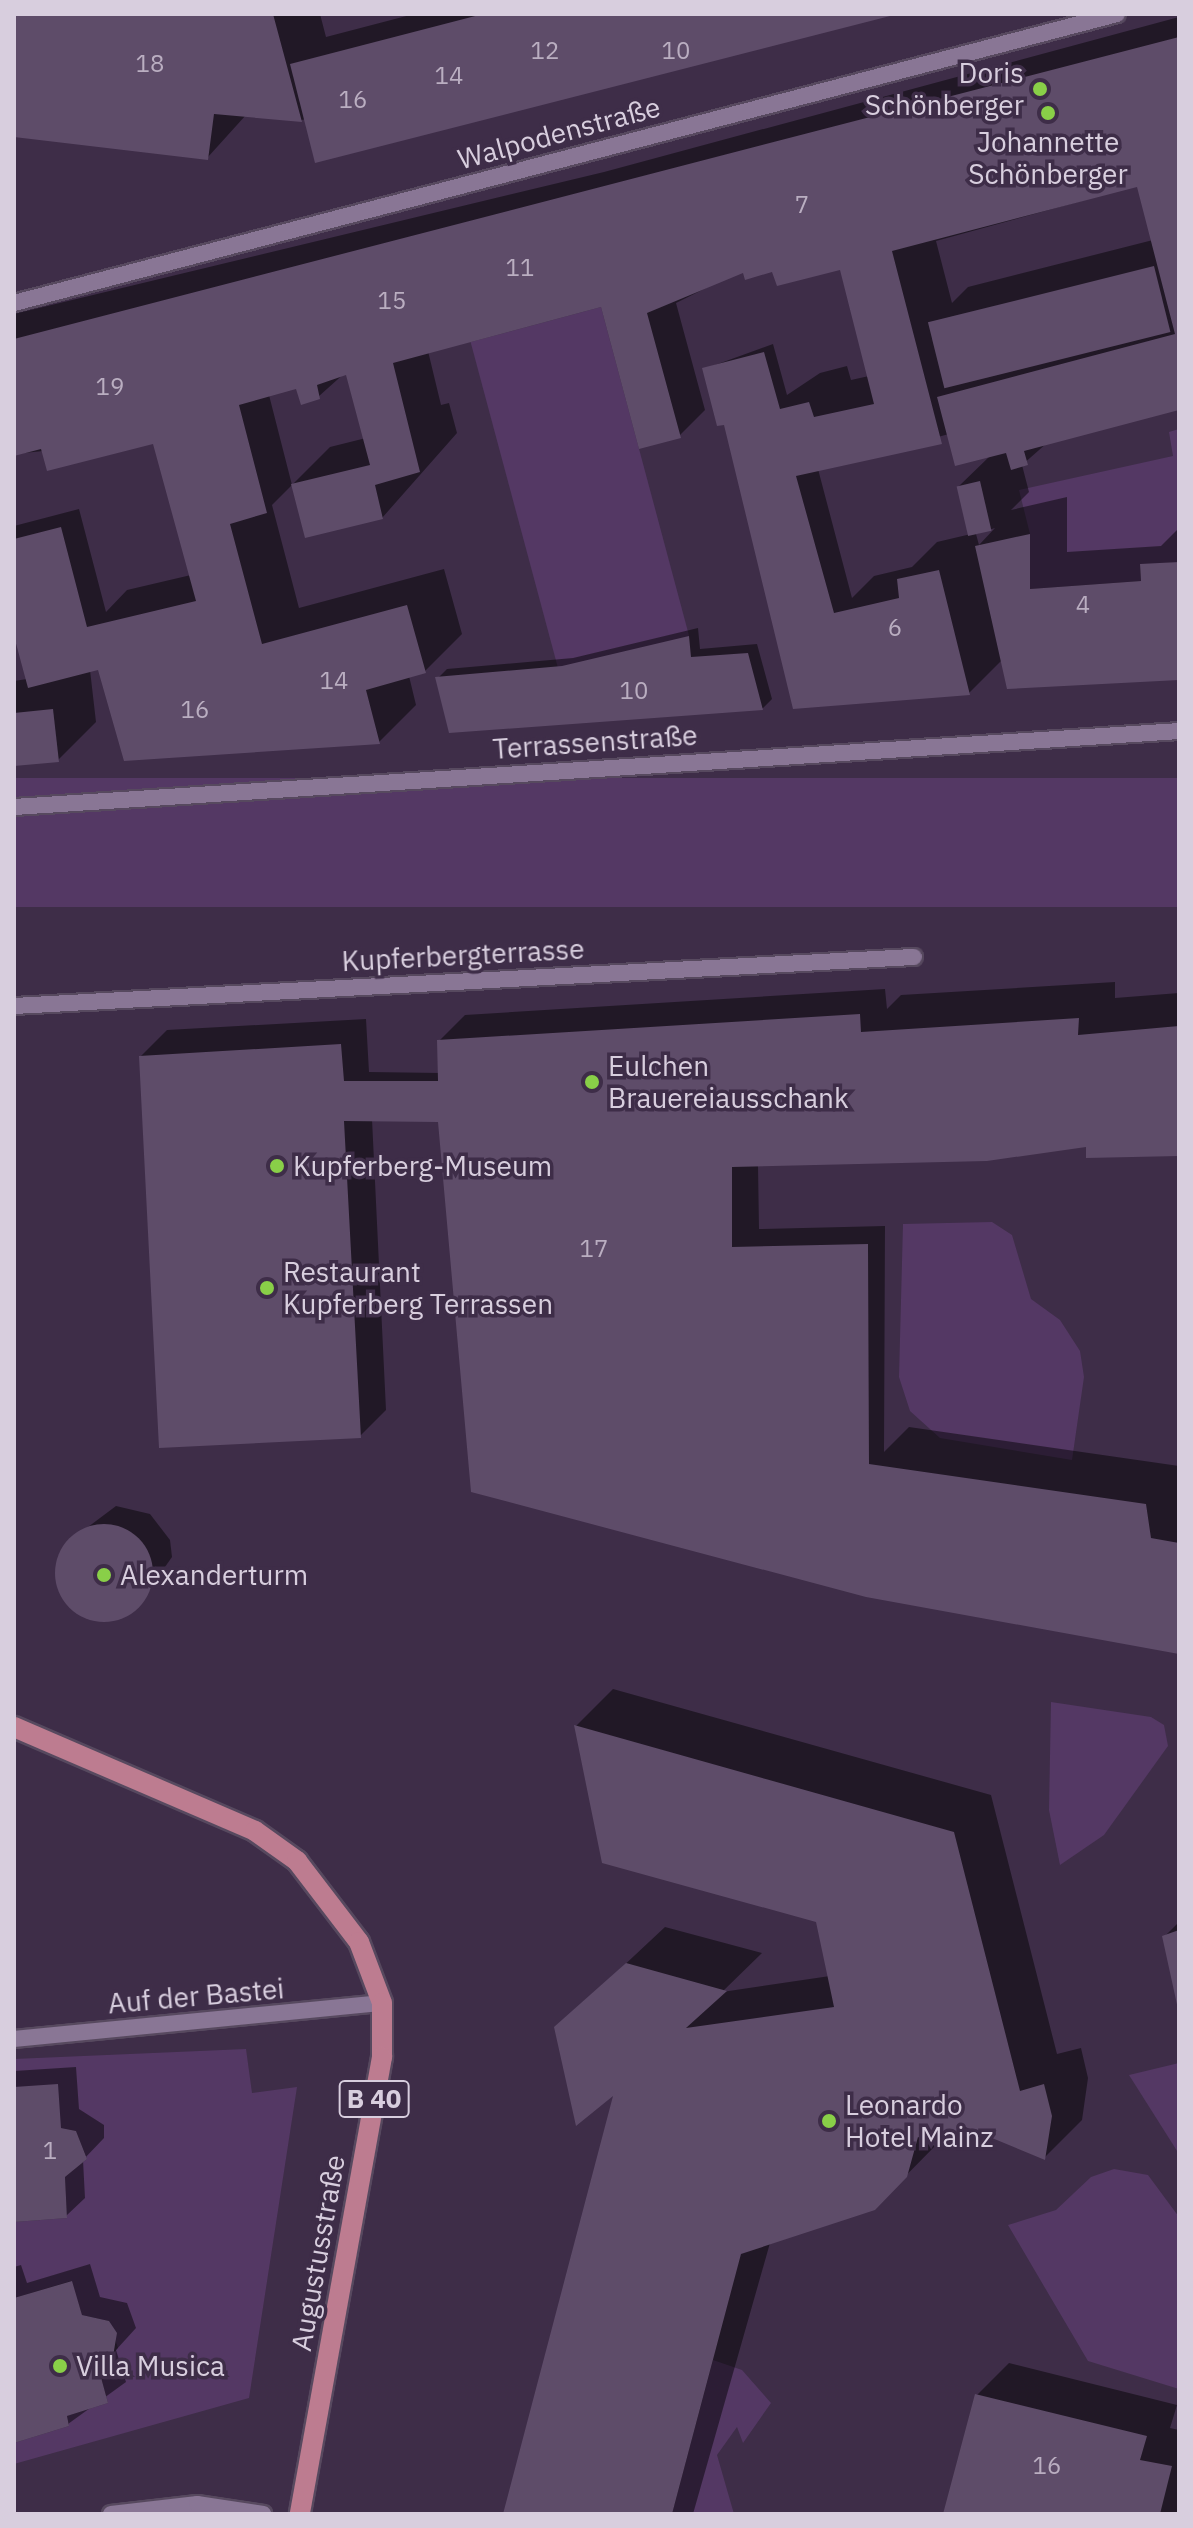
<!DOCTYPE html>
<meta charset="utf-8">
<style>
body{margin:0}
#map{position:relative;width:1193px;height:2528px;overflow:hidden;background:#3e2d48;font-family:"IBM Plex Sans",sans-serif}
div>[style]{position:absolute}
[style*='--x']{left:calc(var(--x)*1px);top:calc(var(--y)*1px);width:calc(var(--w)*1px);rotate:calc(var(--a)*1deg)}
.green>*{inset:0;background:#543864;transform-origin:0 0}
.shadow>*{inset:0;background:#0007}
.building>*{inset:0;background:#5e4c69;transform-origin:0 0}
.round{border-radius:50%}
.roads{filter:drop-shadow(2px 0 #57495f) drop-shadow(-2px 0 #57495f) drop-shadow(0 2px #57495f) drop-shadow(0 -2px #57495f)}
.minor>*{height:16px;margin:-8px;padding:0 8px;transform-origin:8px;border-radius:8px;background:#897695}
.primary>*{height:20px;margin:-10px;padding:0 10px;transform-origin:10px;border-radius:10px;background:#bd7c90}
.dots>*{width:22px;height:22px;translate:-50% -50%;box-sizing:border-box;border:4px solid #3e2d48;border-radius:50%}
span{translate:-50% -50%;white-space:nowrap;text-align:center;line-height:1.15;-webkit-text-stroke:7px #3e2d48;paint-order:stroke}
.number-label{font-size:24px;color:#baaec1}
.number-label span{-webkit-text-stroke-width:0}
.shield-label span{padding:2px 6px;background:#3e2d48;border:2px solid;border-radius:6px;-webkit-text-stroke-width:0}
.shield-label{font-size:26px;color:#d8cede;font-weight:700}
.poi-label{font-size:28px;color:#d8cede}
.right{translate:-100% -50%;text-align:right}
.left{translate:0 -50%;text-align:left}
.street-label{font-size:28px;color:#d8cede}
.frame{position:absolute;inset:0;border:16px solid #d8cede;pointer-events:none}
</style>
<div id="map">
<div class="green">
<div style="left:601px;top:307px;width:341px;height:135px;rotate:75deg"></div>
<div style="clip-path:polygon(1179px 429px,1179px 562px,1140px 565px,1141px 581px,1030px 589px,1030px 534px,1019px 490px,1173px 456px,1169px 432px)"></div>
<div style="left:1179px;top:778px;width:129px;height:1167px;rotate:90deg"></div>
<div style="clip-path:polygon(992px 1222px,1012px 1235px,1031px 1299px,1060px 1320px,1080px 1351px,1084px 1377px,1072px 1460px,940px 1438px,910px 1411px,899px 1377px,903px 1224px)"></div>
<div style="clip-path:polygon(1051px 1702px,1151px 1717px,1164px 1725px,1168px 1746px,1104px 1835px,1060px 1865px,1049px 1810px)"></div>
<div style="clip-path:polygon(246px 2049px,252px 2093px,297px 2087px,249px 2398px,14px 2464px,14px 2443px,69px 2426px,67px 2416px,108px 2403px,99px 2370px,118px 2348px,109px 2321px,82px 2315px,71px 2281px,14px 2298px,14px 2222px,67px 2218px,65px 2177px,87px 2159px,76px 2131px,61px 2128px,14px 2087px,14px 2059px)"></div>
<div style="clip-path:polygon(1179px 2063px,1179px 2154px,1129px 2075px)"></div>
<div style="clip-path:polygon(1114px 2169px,1148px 2175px,1179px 2217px,1179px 2389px,1088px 2361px,1008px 2225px,1056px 2210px,1091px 2177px)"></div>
<div style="clip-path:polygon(713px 2360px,742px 2370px,771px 2403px,743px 2443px,737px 2427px,717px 2455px,734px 2514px,672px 2514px)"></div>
</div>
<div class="shadow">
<div style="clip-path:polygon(14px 14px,320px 14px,326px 37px,414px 14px,890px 14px,301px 120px,246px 115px,208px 157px,14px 135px)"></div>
<div style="clip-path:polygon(evenodd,1179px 17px,1179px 408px,1047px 443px,1022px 465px,1029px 492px,1011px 510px,1067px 497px,1067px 552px,1161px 546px,1179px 528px,1179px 677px,1003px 659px,969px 693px,853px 702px,704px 369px,773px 344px,787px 395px,820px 373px,847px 366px,851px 380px,869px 376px,848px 265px,744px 269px,676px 303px,705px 410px,679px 436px,602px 303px,428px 351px,441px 405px,449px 403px,457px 433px,382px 518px,293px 484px,272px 505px,299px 608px,444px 569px,462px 634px,425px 671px,409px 676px,416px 705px,379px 742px,100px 665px,90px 670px,96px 722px,58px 760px,14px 764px,14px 681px,27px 679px,14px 628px,14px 526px,79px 509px,106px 612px,127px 590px,191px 575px,160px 439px,14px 454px,14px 314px,604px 172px,1179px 17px,1139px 185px,1153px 240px,968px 287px,952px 303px,936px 241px,1139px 185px,1179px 17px,347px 371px,366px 438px,330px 447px,292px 485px,269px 395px,297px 387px,318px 397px,347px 371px,1179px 17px,949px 434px,990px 456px,959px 486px,971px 534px,937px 542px,912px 567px,874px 576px,852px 598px,818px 469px,949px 434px,1179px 17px,995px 528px,979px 545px,976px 534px,995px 528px)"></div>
<div style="clip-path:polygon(698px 628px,700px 649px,757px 644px,772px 699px,763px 708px,705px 713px,438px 678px,447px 669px,573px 658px)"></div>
<div style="clip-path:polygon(1115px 982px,1115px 998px,1179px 993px,1179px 1154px,1088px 1145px,758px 1165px,759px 1229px,885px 1226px,884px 1452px,909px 1427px,1179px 1466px,1179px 1649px,866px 1595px,472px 1491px,445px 1113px,372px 1119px,386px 1410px,360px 1436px,141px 1056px,167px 1030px,366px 1019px,369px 1072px,442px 1073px,439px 1041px,465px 1015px,885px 989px,887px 1009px,901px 995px)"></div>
<div style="clip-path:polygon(116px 1506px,150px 1514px,170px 1540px,172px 1557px,136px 1608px,104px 1620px,67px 1602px,57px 1572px,68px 1542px)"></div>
<div style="clip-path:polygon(613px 1689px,991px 1795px,1057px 2054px,1081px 2048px,1088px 2078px,1082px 2120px,1045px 2157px,968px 2126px,952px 2142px,938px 2143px,874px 2208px,770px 2243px,693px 2514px,506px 2514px,616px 2090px,557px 2028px,665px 1927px,762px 1953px,722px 1992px,830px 1976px,818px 1921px,576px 1726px)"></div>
<div style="clip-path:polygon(1179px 1922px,1179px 2006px,1165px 1936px)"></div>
<div style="clip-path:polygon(76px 2067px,79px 2109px,104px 2125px,104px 2138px,83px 2160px,85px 2198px,66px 2216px,14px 2220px,14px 2071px)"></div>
<div style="clip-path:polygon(90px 2264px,100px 2297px,127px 2303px,136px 2328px,116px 2350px,126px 2382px,68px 2424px,14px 2441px,14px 2267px,21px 2265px,27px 2283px)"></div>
<div style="clip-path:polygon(1009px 2363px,1177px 2405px,1170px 2428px,1179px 2430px,1179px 2514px,945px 2514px,977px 2395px)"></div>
</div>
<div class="building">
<div style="clip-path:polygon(14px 14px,273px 14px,302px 122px,214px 114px,208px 160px,14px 137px)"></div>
<div style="clip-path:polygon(483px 14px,894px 14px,894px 15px,315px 163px,290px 64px)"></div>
<div style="clip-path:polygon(1179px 37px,1179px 410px,1024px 451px,1028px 465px,1011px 470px,1006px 453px,955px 466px,937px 397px,1175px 334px,1137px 187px,892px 251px,942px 444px,796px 476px,834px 613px,899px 598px,897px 579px,939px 570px,970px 695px,793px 709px,724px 425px,717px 426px,702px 368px,764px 352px,780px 409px,809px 402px,814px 417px,874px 404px,840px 270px,777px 286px,772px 272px,745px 280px,743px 273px,647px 313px,681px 438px,639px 449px,601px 307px,393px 363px,420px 472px,375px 485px,383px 519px,305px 538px,291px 484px,370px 465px,346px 375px,317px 385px,320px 399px,301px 405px,296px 389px,239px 405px,267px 513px,230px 524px,262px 644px,407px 605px,426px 673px,366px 690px,380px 744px,124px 761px,98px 670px,28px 688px,14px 636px,14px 539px,61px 527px,87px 627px,196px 601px,153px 444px,47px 471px,41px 449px,14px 456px,14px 339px)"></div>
<div style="left:1154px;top:266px;width:68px;height:233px;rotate:76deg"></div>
<div style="left:980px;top:481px;width:51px;height:24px;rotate:77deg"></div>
<div style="clip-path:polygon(1030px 534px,1030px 589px,1141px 581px,1140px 564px,1179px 562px,1179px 680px,1007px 689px,975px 546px)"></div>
<div style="clip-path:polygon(689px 636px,691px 657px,748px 653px,763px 710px,449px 733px,435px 677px,562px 666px)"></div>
<div style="clip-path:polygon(53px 709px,59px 762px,14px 766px,14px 713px)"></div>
<div style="clip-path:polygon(860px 1014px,861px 1032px,1079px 1018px,1078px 1035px,1179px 1026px,1179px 1156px,1086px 1158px,1086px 1147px,987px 1161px,732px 1167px,732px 1247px,868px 1244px,869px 1464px,1146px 1504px,1151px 1538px,1179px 1543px,1179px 1654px,866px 1597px,471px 1492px,438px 1122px,344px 1121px,361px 1438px,159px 1448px,139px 1056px,341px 1044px,344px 1081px,438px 1081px,437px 1040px)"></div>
<div class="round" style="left:55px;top:1524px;width:98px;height:98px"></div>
<div style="clip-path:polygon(574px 1725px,954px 1832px,1020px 2091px,1044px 2084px,1052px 2116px,1045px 2160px,963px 2126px,953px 2144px,935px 2146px,918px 2137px,907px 2177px,875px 2210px,741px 2254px,672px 2514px,503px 2514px,613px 2096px,576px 2126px,554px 2027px,626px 1963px,727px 1991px,686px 2028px,834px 2007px,816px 1922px,602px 1863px)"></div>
<div style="clip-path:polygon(1179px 1930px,1179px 2009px,1178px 2009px,1162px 1936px)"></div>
<div style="clip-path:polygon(58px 2084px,61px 2128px,76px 2131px,87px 2159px,65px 2177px,67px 2218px,14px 2222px,14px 2087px)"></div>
<div style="clip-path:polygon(72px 2281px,82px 2315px,109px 2321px,117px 2333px,112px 2362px,99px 2370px,108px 2403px,67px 2416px,69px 2426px,14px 2443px,14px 2298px)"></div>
<div style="clip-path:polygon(975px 2394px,1147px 2436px,1140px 2460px,1172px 2466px,1160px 2514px,943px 2514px)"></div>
</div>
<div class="roads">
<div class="minor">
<div style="--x:14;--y:303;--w:1140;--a:-14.68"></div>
<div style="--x:14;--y:807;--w:1167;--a:-3.73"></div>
<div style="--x:14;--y:1006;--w:901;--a:-3.12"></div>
<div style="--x:14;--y:2039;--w:370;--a:-5.6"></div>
<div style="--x:111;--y:2514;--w:87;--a:-6.6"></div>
<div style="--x:197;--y:2504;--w:67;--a:8.6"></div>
</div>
<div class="primary">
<div style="--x:14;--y:1727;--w:262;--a:23.3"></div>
<div style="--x:255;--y:1831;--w:52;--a:35.5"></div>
<div style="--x:297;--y:1861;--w:102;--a:52.6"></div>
<div style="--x:359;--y:1942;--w:65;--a:69.3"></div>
<div style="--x:382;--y:2003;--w:54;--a:90"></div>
<div style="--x:382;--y:2057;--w:464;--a:100.2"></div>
</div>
</div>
<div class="dots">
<div style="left:1040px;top:89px;background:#89cf48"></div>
<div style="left:1048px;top:113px;background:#89cf48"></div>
<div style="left:592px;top:1082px;background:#89cf48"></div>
<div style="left:277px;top:1166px;background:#89cf48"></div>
<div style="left:267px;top:1288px;background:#89cf48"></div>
<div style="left:104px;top:1575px;background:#89cf48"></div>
<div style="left:829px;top:2121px;background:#89cf48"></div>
<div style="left:60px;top:2366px;background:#89cf48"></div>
</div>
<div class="number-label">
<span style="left:545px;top:51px">12</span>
<span style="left:676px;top:51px">10</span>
<span style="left:150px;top:64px">18</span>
<span style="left:449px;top:76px">14</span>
<span style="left:353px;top:100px">16</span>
<span style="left:802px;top:205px">7</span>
<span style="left:520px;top:268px">11</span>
<span style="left:392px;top:301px">15</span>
<span style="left:110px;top:387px">19</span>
<span style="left:1083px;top:605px">4</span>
<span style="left:895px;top:628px">6</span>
<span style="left:334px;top:681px">14</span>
<span style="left:634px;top:691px">10</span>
<span style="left:195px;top:710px">16</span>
<span style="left:594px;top:1249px">17</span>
<span style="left:50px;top:2151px">1</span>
<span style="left:1047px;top:2466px">16</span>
</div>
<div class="shield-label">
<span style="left:374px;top:2099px">B 40</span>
</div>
<div class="poi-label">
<span class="right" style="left:1024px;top:89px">Doris<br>Schönberger</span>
<span style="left:1048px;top:158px">Johannette<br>Schönberger</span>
<span class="left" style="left:608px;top:1082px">Eulchen<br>Brauereiausschank</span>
<span class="left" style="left:293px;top:1166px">Kupferberg-Museum</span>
<span class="left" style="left:283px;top:1288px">Restaurant<br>Kupferberg Terrassen</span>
<span class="left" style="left:120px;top:1575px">Alexanderturm</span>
<span class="left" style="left:845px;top:2121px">Leonardo<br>Hotel Mainz</span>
<span class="left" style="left:76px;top:2366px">Villa Musica</span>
</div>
<div class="street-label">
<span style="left:559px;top:133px;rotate:-15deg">Walpodenstraße</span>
<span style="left:595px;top:742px;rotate:-4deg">Terrassenstraße</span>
<span style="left:463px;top:955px;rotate:-3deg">Kupferbergterrasse</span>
<span style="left:196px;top:1996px;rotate:-5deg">Auf der Bastei</span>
<span style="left:318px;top:2253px;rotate:-80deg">Augustusstraße</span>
</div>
<div class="frame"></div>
</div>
